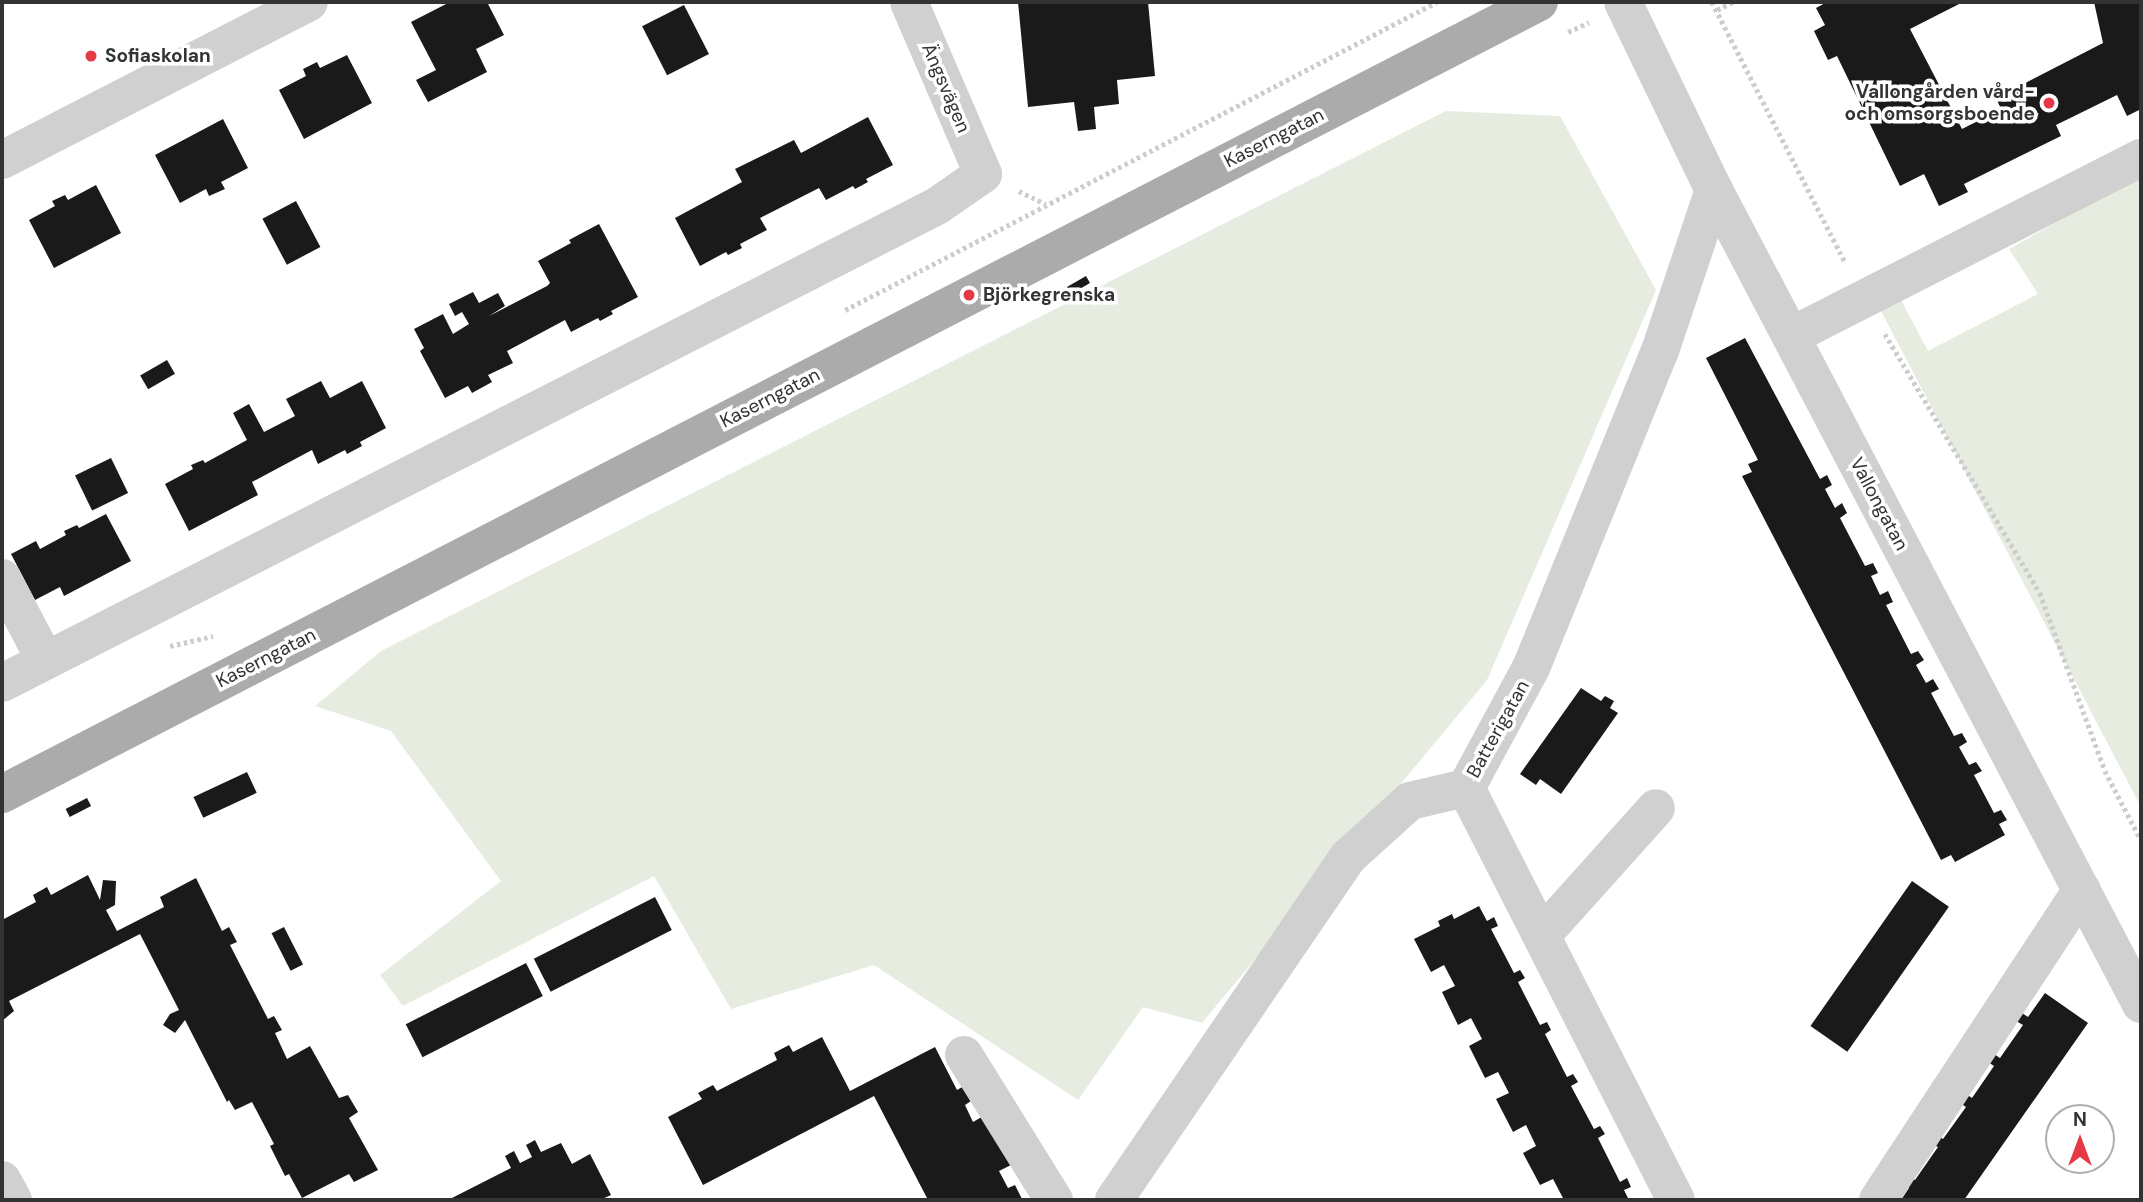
<!DOCTYPE html>
<meta charset="utf-8">
<style>
body{margin:0}
#map{position:relative;width:2143px;height:1202px;overflow:hidden;background:#fff;font-family:"DM Sans",sans-serif}
div>[style]{position:absolute}
[style*='--x']{left:calc(var(--x)*1px);top:calc(var(--y)*1px);width:calc(var(--w)*1px);rotate:calc(var(--a)*1deg)}
.green>*{inset:0;background:#e6ecdf}
.building>*{inset:0;background:#1a1a1a;transform-origin:0 0}
.path>*{height:4.5px;margin-top:-2.25px;transform-origin:0;background:repeating-linear-gradient(90deg,#cdcdcd 0 3.5px,transparent 0 7px)}
.minor>*{height:38px;margin:-19px;padding:0 19px;transform-origin:19px;border-radius:19px;background:#d0d0d0}
.major>*{height:38px;margin:-19px;padding:0 19px;transform-origin:19px;border-radius:19px;background:#ababab}
.dots>*{width:19px;height:19px;translate:-50% -50%;box-sizing:border-box;border:4px solid #fff;border-radius:50%}
span{translate:-50% -50%;white-space:nowrap;text-align:center;line-height:1.15;-webkit-text-stroke:7px #fff;paint-order:stroke}
.poi-label{font-size:19px;color:#333;font-weight:700}
.left{translate:0 -50%;text-align:left}
.right{translate:-100% -50%;text-align:right}
.street-label{font-size:19px;color:#333}
.frame{position:absolute;inset:0;border:4px solid #333;pointer-events:none}
.north{position:absolute;left:2045px;top:1104px;width:70px;height:70px;box-sizing:border-box;background:#fff;border:2px solid #adadad;border-radius:50%;rotate:0deg;font-size:19px;font-weight:700;line-height:28px;text-align:center;color:#333}
.north::after{content:'';display:block;margin:auto;width:24px;height:32px;background:#e63946;clip-path:polygon(50% 0,100% 100%,50% 72%,0 100%)}
</style>
<div id="map">
<div class="green">
<div style="clip-path:polygon(1446px 111px,1560px 116px,1656px 290px,1487px 680px,1202px 1023px,1143px 1007px,1078px 1100px,874px 965px,731px 1009px,654px 876px,403px 1006px,380px 975px,501px 881px,391px 731px,315px 706px,381px 651px)"></div>
<div style="clip-path:polygon(2141px 175px,2141px 807px,1881px 311px,1901px 300px,1928px 351px,2038px 294px,2009px 249px)"></div>
</div>
<div class="building">
<div style="clip-path:polygon(450px 2px,487px 2px,504px 35px,476px 49px,487px 72px,428px 102px,416px 80px,436px 70px,411px 22px)"></div>
<div style="clip-path:polygon(1018px 2px,1148px 2px,1155px 76px,1117px 80px,1119px 104px,1094px 107px,1096px 129px,1078px 131px,1074px 102px,1028px 107px)"></div>
<div style="clip-path:polygon(1827px 2px,1963px 2px,1910px 29px,1962px 129px,2001px 109px,1996px 98px,2103px 43px,2094px 2px,2141px 2px,2141px 109px,2127px 116px,2117px 95px,2056px 125px,2061px 136px,1964px 184px,1968px 192px,1939px 206px,1924px 174px,1900px 186px,1837px 56px,1828px 60px,1814px 31px,1825px 25px,1816px 8px)"></div>
<div style="left:684px;top:5px;width:55px;height:47px;rotate:63deg"></div>
<div style="clip-path:polygon(347px 55px,372px 103px,304px 139px,279px 90px,306px 76px,303px 69px,317px 62px,320px 68px)"></div>
<div style="clip-path:polygon(868px 117px,893px 165px,866px 179px,868px 182px,855px 189px,853px 186px,826px 200px,819px 188px,760px 218px,767px 230px,740px 244px,742px 248px,728px 255px,726px 252px,700px 266px,675px 218px,742px 182px,735px 169px,794px 140px,801px 153px)"></div>
<div style="clip-path:polygon(223px 119px,248px 168px,221px 182px,225px 189px,209px 196px,206px 189px,180px 203px,155px 155px)"></div>
<div style="clip-path:polygon(96px 185px,121px 233px,54px 268px,29px 220px,55px 206px,52px 201px,65px 195px,68px 200px)"></div>
<div style="left:296px;top:201px;width:52px;height:38px;rotate:62deg"></div>
<div style="clip-path:polygon(599px 224px,638px 297px,611px 311px,613px 314px,600px 321px,598px 318px,571px 332px,565px 320px,507px 351px,513px 363px,488px 375px,492px 382px,472px 393px,468px 386px,445px 398px,420px 351px,424px 348px,414px 329px,443px 314px,453px 334px,469px 324px,462px 312px,455px 316px,449px 304px,473px 292px,479px 303px,498px 293px,505px 306px,489px 316px,547px 286px,550px 283px,538px 261px,571px 243px,569px 240px)"></div>
<div style="left:1086px;top:276px;width:8px;height:22px;rotate:60deg"></div>
<div style="clip-path:polygon(1745px 338px,1820px 479px,1827px 475px,1832px 485px,1825px 489px,1835px 508px,1842px 503px,1847px 513px,1840px 518px,1865px 566px,1873px 563px,1878px 573px,1871px 576px,1880px 595px,1888px 591px,1893px 602px,1886px 605px,1911px 654px,1918px 651px,1924px 660px,1916px 665px,1926px 683px,1933px 679px,1939px 689px,1931px 693px,1954px 736px,1962px 733px,1967px 742px,1959px 747px,1969px 765px,1976px 762px,1982px 771px,1974px 775px,1994px 813px,2001px 810px,2007px 820px,1999px 824px,2005px 835px,1955px 862px,1951px 855px,1941px 860px,1742px 476px,1752px 472px,1748px 464px,1758px 460px,1706px 358px)"></div>
<div style="left:167px;top:360px;width:16px;height:31px;rotate:60deg"></div>
<div style="clip-path:polygon(321px 381px,330px 398px,362px 381px,386px 428px,360px 442px,362px 446px,347px 454px,345px 450px,318px 464px,312px 450px,252px 482px,258px 495px,189px 531px,165px 484px,193px 469px,191px 465px,203px 460px,205px 463px,247px 440px,233px 413px,249px 404px,264px 432px,295px 416px,286px 399px)"></div>
<div style="left:111px;top:458px;width:39px;height:40px;rotate:64deg"></div>
<div style="clip-path:polygon(106px 514px,131px 561px,64px 596px,60px 587px,35px 600px,11px 554px,36px 541px,40px 549px,66px 535px,64px 531px,77px 525px,79px 528px)"></div>
<div style="clip-path:polygon(1581px 688px,1601px 701px,1605px 696px,1614px 701px,1610px 708px,1618px 713px,1561px 794px,1540px 779px,1536px 785px,1520px 774px)"></div>
<div style="left:247px;top:772px;width:23px;height:59px;rotate:65deg"></div>
<div style="left:87px;top:798px;width:9px;height:24px;rotate:63deg"></div>
<div style="clip-path:polygon(88px 875px,100px 900px,103px 880px,116px 881px,115px 905px,106px 910px,117px 931px,164px 907px,160px 897px,196px 878px,222px 931px,229px 927px,237px 942px,230px 945px,268px 1019px,274px 1016px,282px 1030px,275px 1033px,287px 1059px,310px 1046px,339px 1098px,348px 1095px,358px 1112px,349px 1118px,378px 1170px,354px 1182px,349px 1174px,302px 1198px,289px 1174px,285px 1176px,270px 1146px,274px 1144px,252px 1102px,235px 1110px,229px 1100px,227px 1102px,185px 1020px,175px 1033px,163px 1025px,170px 1014px,179px 1010px,140px 934px,9px 1001px,14px 1011px,2px 1021px,2px 920px,36px 902px,33px 895px,47px 887px,51px 895px)"></div>
<div style="left:1912px;top:881px;width:45px;height:177px;rotate:35deg"></div>
<div style="left:655px;top:897px;width:37px;height:136px;rotate:63deg"></div>
<div style="clip-path:polygon(1479px 906px,1487px 921px,1494px 917px,1498px 926px,1491px 929px,1514px 973px,1520px 970px,1525px 978px,1518px 982px,1540px 1025px,1547px 1022px,1551px 1030px,1545px 1034px,1567px 1077px,1573px 1074px,1578px 1082px,1571px 1086px,1594px 1129px,1600px 1126px,1605px 1134px,1598px 1138px,1620px 1182px,1627px 1178px,1631px 1187px,1624px 1190px,1629px 1200px,1564px 1200px,1553px 1179px,1540px 1185px,1523px 1153px,1536px 1146px,1526px 1125px,1513px 1132px,1496px 1099px,1509px 1093px,1498px 1072px,1485px 1078px,1469px 1046px,1482px 1039px,1471px 1018px,1458px 1025px,1442px 992px,1455px 986px,1444px 965px,1431px 972px,1414px 939px,1440px 926px,1438px 921px,1452px 914px,1454px 919px)"></div>
<div style="left:284px;top:927px;width:42px;height:14px;rotate:63deg"></div>
<div style="left:526px;top:963px;width:37px;height:135px;rotate:63deg"></div>
<div style="clip-path:polygon(2045px 993px,2088px 1023px,1964px 1200px,1901px 1200px,1909px 1188px,1903px 1184px,1909px 1176px,1915px 1180px,1938px 1147px,1932px 1144px,1937px 1135px,1943px 1139px,1966px 1107px,1960px 1103px,1966px 1094px,1972px 1098px,1994px 1066px,1988px 1062px,1994px 1054px,2000px 1058px,2023px 1025px,2016px 1021px,2022px 1013px,2028px 1017px)"></div>
<div style="clip-path:polygon(822px 1037px,850px 1091px,935px 1047px,957px 1090px,964px 1086px,971px 1101px,965px 1105px,973px 1122px,985px 1115px,1011px 1165px,999px 1171px,1008px 1188px,1015px 1185px,1022px 1199px,928px 1200px,874px 1096px,703px 1185px,668px 1117px,702px 1099px,698px 1093px,713px 1085px,717px 1091px,777px 1060px,774px 1053px,789px 1045px,793px 1052px)"></div>
<div style="clip-path:polygon(535px 1140px,541px 1152px,561px 1143px,572px 1164px,590px 1154px,611px 1195px,600px 1200px,448px 1200px,511px 1168px,505px 1156px,514px 1151px,520px 1163px,532px 1157px,526px 1145px)"></div>
</div>
<div class="path">
<div style="--x:1712;--y:2;--w:292;--a:62.9"></div>
<div style="--x:1717;--y:10;--w:18;--a:-27"></div>
<div style="--x:1568;--y:32;--w:23;--a:-25"></div>
<div style="--x:1019;--y:191;--w:30;--a:26"></div>
<div style="--x:845;--y:310;--w:667;--a:-27.49"></div>
<div style="--x:1885;--y:334;--w:302;--a:59.1"></div>
<div style="--x:2040;--y:593;--w:189;--a:69.9"></div>
<div style="--x:2105;--y:771;--w:78;--a:62.4"></div>
<div style="--x:170;--y:646;--w:44;--a:-13.1"></div>
</div>
<div class="minor">
<div style="--x:1623;--y:2;--w:209;--a:64.2"></div>
<div style="--x:1714;--y:190;--w:919;--a:62.32"></div>
<div style="--x:2;--y:160;--w:345;--a:-27.2"></div>
<div style="--x:1791;--y:336;--w:393;--a:-27"></div>
<div style="--x:2;--y:578;--w:93;--a:62.3"></div>
<div style="--x:2;--y:683;--w:1050;--a:-27.03"></div>
<div style="--x:937;--y:206;--w:56;--a:-34.8"></div>
<div style="--x:983;--y:174;--w:187;--a:-113.3"></div>
<div style="--x:1466;--y:788;--w:462;--a:63"></div>
<div style="--x:1543;--y:934;--w:169;--a:-48.1"></div>
<div style="--x:964;--y:1055;--w:171;--a:58.2"></div>
<div style="--x:2;--y:1180;--w:23;--a:61"></div>
<div style="--x:1114;--y:1200;--w:414;--a:-55.7"></div>
<div style="--x:1347;--y:858;--w:85;--a:-42.1"></div>
<div style="--x:1410;--y:801;--w:57;--a:-13.1"></div>
<div style="--x:1466;--y:788;--w:136;--a:-61.6"></div>
<div style="--x:1531;--y:668;--w:342;--a:-67.9"></div>
<div style="--x:1660;--y:351;--w:170;--a:-71.5"></div>
<div style="--x:1878;--y:1200;--w:371;--a:-56.7"></div>
</div>
<div class="major">
<div style="--x:2;--y:794;--w:1729;--a:-27.26"></div>
</div>
<div class="dots">
<div style="left:91px;top:56px;background:#e63946"></div>
<div style="left:2049px;top:103px;background:#e63946"></div>
<div style="left:969px;top:295px;background:#e63946"></div>
</div>
<div class="poi-label">
<span class="left" style="left:105px;top:56px">Sofiaskolan</span>
<span class="right" style="left:2035px;top:103px">Vallongården vård-<br>och omsorgsboende</span>
<span class="left" style="left:983px;top:295px">Björkegrenska</span>
</div>
<div class="street-label">
<span style="left:946px;top:88px;rotate:67deg">Ängsvägen</span>
<span style="left:1274px;top:138px;rotate:-27deg">Kaserngatan</span>
<span style="left:770px;top:398px;rotate:-27deg">Kaserngatan</span>
<span style="left:1879px;top:504px;rotate:62deg">Vallongatan</span>
<span style="left:266px;top:658px;rotate:-27deg">Kaserngatan</span>
<span style="left:1498px;top:729px;rotate:-61deg">Batterigatan</span>
</div>
<div class="frame"></div>
<div class="north">N</div>
</div>
